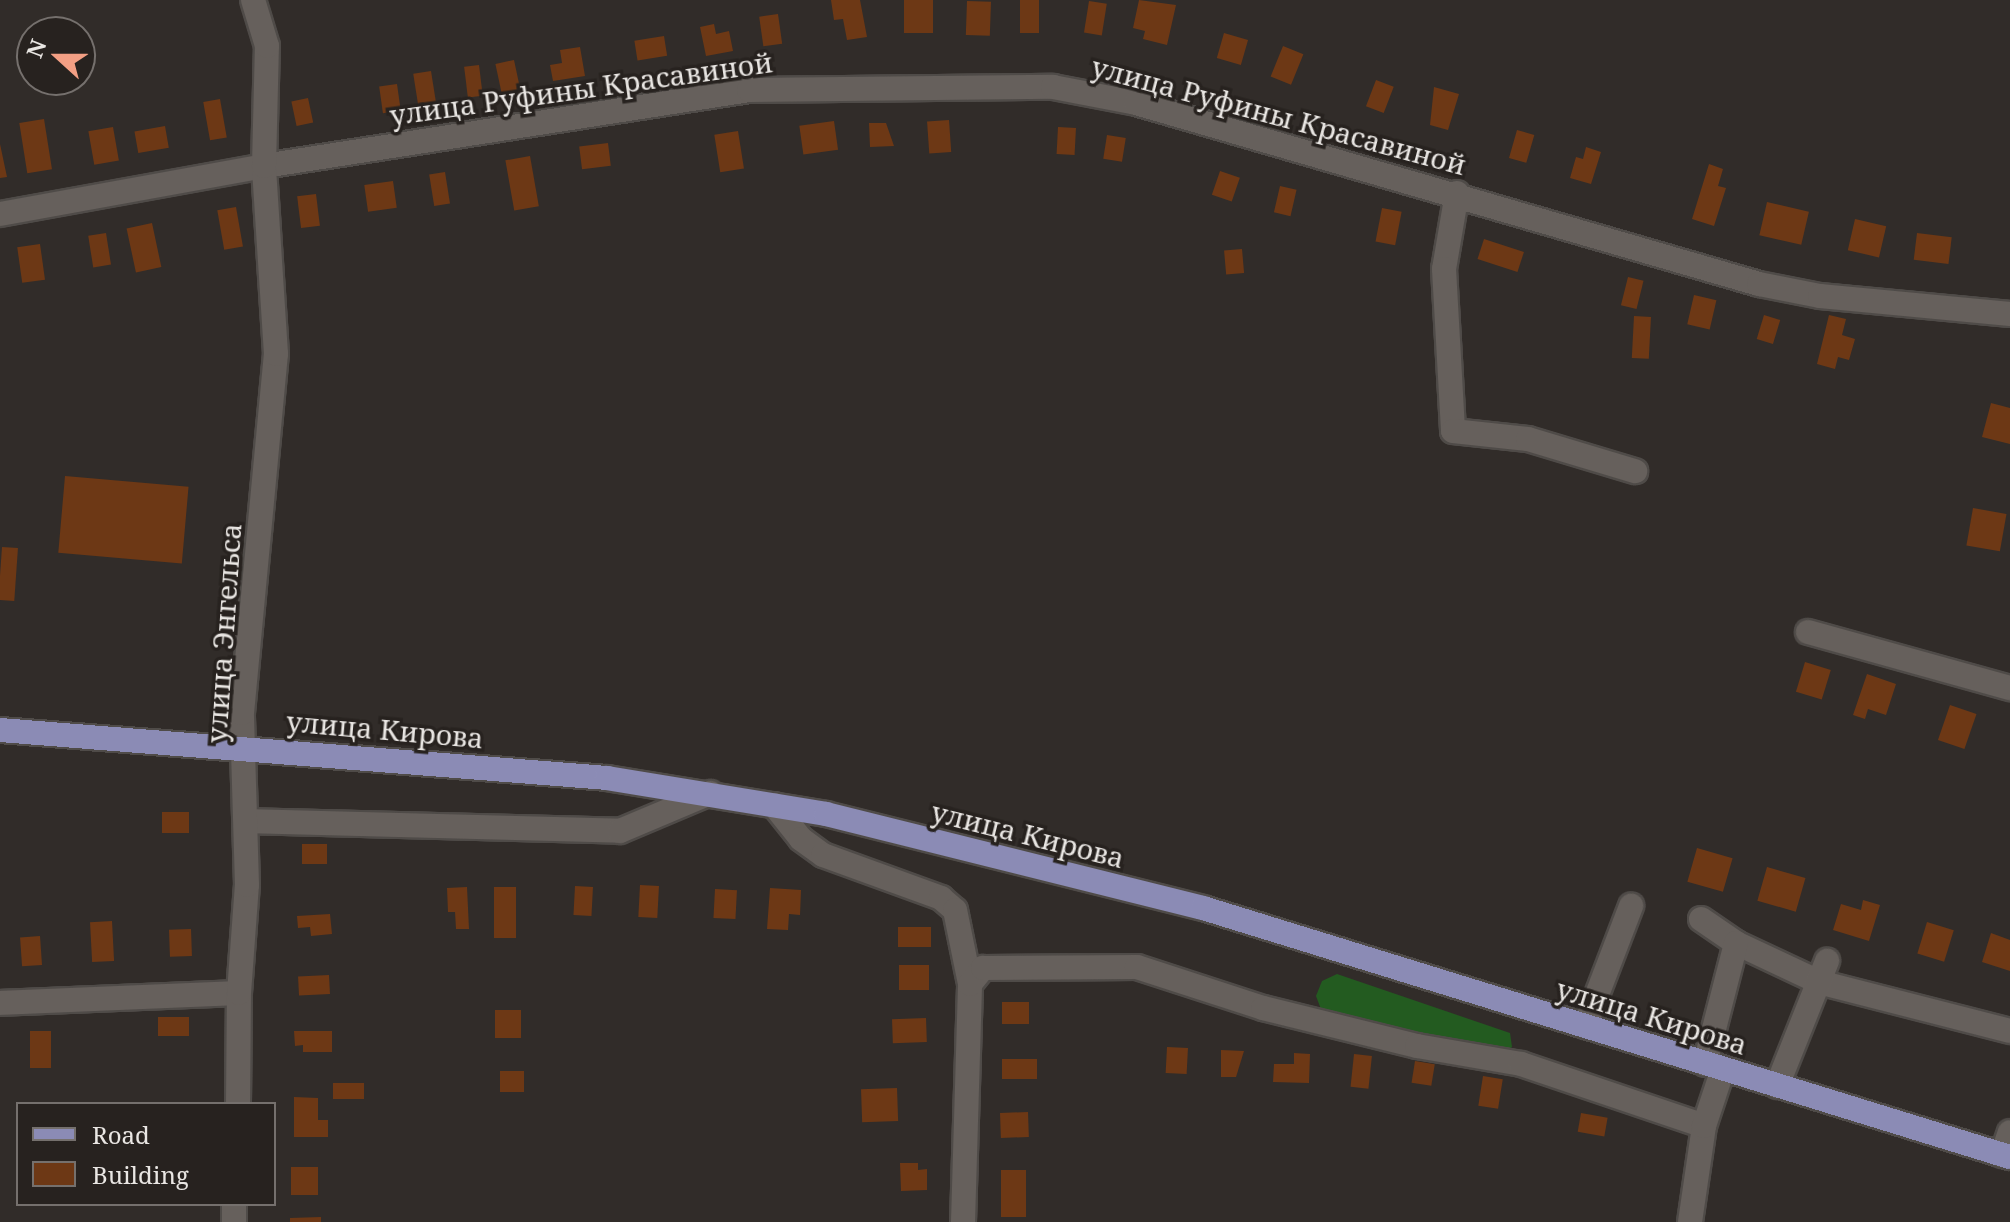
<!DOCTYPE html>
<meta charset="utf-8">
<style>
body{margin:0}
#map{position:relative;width:2010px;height:1222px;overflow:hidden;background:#312c29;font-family:"Noto Serif",serif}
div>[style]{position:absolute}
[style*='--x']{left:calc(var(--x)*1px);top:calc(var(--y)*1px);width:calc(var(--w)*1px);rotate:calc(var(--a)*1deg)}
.green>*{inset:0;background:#235b20}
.building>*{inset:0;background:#6d3815;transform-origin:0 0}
.roads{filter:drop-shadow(2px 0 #4f4b48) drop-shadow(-2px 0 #4f4b48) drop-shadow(0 2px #4f4b48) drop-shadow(0 -2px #4f4b48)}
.minor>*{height:24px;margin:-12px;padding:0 12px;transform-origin:12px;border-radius:12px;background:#66605c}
.major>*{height:24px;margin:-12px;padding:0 12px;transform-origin:12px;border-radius:12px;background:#8b8bb5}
span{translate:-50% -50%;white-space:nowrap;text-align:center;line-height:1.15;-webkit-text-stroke:7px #27221f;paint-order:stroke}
.street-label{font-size:28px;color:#e9e6e3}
.legend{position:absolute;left:16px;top:1102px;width:260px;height:104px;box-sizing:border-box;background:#27221f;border:2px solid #75706d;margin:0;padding:10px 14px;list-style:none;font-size:24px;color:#e9e6e3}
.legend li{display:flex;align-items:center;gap:16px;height:40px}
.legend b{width:40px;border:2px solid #75706d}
.north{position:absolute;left:16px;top:16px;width:80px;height:80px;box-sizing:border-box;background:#27221f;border:2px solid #75706d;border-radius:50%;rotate:291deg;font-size:22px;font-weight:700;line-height:32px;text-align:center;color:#e9e6e3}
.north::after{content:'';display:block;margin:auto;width:28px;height:36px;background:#f39f84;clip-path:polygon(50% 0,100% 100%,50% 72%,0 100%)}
</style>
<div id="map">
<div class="green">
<div style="clip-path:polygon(1337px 974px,1510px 1033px,1512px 1047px,1504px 1053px,1322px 1012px,1316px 996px,1322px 981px)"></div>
</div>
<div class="building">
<div style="clip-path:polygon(831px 0,860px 0,867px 37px,847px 40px,843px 19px,834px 20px)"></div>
<div style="left:904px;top:0;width:29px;height:33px"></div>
<div style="left:1020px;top:0;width:19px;height:33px"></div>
<div style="clip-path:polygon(1139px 0,1176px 5px,1167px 45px,1143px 39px,1145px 31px,1133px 28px)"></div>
<div style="left:967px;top:1px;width:24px;height:34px;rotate:2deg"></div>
<div style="left:1089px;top:1px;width:18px;height:32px;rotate:9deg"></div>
<div style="left:778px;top:14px;width:30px;height:19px;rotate:82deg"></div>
<div style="clip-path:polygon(714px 24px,716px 34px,729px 31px,733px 51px,706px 56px,700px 27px)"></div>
<div style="left:1224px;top:33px;width:25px;height:26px;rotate:16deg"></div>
<div style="left:664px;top:36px;width:20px;height:30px;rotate:81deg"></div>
<div style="left:1283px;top:46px;width:22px;height:33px;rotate:22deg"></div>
<div style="clip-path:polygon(580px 47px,585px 76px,553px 81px,550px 65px,562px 63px,560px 50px)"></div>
<div style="left:514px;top:60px;width:30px;height:19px;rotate:78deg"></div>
<div style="left:479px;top:65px;width:31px;height:15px;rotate:83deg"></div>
<div style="left:431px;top:71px;width:32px;height:18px;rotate:81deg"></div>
<div style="left:1376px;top:80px;width:19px;height:28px;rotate:21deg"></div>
<div style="left:397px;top:84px;width:27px;height:18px;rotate:82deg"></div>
<div style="clip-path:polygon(1434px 87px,1459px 94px,1448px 130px,1430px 125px)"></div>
<div style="left:308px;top:98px;width:25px;height:17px;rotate:78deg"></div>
<div style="left:220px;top:99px;width:39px;height:17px;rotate:80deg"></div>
<div style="left:44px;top:119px;width:51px;height:25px;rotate:81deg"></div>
<div style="left:949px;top:120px;width:32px;height:22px;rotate:86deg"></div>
<div style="left:834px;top:121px;width:29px;height:35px;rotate:82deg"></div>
<div style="clip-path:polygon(869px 123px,886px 123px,894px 146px,870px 147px)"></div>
<div style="left:165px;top:126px;width:22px;height:31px;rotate:80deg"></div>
<div style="left:113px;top:127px;width:34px;height:25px;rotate:80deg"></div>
<div style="left:1058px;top:127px;width:18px;height:27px;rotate:3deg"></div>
<div style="left:1517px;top:130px;width:18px;height:29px;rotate:16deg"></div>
<div style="left:738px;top:131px;width:38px;height:24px;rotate:81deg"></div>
<div style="left:1107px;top:135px;width:19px;height:24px;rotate:9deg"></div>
<div style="left:608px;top:143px;width:23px;height:29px;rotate:83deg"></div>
<div style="clip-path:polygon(0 144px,7px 177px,0 178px)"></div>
<div style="clip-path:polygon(1586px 147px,1601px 152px,1591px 184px,1570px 178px,1576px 157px,1583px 159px)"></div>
<div style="left:530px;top:156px;width:51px;height:25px;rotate:80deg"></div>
<div style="clip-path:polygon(1709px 164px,1723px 169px,1718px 186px,1726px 188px,1714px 226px,1692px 219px)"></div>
<div style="left:1220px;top:171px;width:21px;height:25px;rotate:19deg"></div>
<div style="left:445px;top:172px;width:32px;height:16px;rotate:81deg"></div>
<div style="left:393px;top:181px;width:27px;height:29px;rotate:82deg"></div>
<div style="left:1280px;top:186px;width:17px;height:27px;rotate:13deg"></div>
<div style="left:316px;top:194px;width:32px;height:19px;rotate:83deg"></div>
<div style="left:1767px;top:202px;width:43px;height:34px;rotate:13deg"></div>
<div style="left:236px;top:207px;width:40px;height:19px;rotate:80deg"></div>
<div style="left:1382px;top:208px;width:20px;height:34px;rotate:11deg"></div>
<div style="left:1855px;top:219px;width:32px;height:32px;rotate:13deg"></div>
<div style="left:152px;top:223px;width:45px;height:26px;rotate:78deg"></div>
<div style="left:106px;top:233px;width:32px;height:18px;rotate:81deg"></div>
<div style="left:1917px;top:233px;width:35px;height:27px;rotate:7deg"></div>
<div style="left:1484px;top:239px;width:42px;height:21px;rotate:18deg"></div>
<div style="left:40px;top:244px;width:36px;height:23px;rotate:82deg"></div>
<div style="left:1242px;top:249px;width:24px;height:18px;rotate:85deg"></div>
<div style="left:1628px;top:277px;width:16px;height:29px;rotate:14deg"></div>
<div style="left:1694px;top:295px;width:23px;height:30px;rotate:13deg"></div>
<div style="left:1764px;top:315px;width:17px;height:25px;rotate:17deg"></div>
<div style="clip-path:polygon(1829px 315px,1846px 319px,1842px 335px,1855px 339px,1849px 360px,1838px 357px,1835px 369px,1817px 364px)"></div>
<div style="left:1634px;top:316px;width:17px;height:42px;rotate:3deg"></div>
<div style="clip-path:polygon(1991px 403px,2010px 408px,2010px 444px,1982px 437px)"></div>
<div style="left:65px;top:476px;width:124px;height:77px;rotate:5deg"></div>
<div style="left:1973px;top:508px;width:34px;height:38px;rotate:10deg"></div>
<div style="left:2px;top:547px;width:16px;height:53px;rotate:4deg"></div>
<div style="left:1805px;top:662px;width:27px;height:31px;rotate:17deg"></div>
<div style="clip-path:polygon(1867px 674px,1896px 684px,1886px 715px,1868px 709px,1865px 719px,1853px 715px)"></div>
<div style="left:1950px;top:705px;width:28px;height:37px;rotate:19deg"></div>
<div style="left:189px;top:812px;width:21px;height:27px;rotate:90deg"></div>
<div style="left:302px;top:844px;width:25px;height:20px"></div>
<div style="left:1697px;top:848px;width:37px;height:35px;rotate:16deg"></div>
<div style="left:1767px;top:867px;width:40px;height:35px;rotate:16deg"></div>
<div style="left:640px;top:885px;width:19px;height:32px;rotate:3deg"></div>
<div style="left:575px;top:886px;width:18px;height:29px;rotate:3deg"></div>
<div style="clip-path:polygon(467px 887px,469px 929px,456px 929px,455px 912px,448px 912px,447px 888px)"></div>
<div style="left:494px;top:887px;width:22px;height:51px"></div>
<div style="clip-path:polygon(770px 888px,801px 890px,800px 915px,789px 914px,788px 930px,767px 929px)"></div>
<div style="left:715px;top:889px;width:22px;height:29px;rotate:3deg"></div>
<div style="clip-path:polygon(1863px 900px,1880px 905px,1869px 941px,1833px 930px,1841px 904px,1861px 910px)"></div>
<div style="clip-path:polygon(330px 914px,332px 934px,311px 936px,310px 927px,298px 928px,297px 916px)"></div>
<div style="left:112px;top:921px;width:40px;height:22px;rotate:87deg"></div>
<div style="left:1927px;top:922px;width:28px;height:33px;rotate:17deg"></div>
<div style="left:898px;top:927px;width:33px;height:20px"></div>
<div style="left:191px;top:929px;width:27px;height:22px;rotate:88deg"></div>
<div style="clip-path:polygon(1991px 933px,2010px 940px,2010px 971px,1982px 962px)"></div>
<div style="left:40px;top:936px;width:29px;height:20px;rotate:86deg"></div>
<div style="left:899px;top:965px;width:30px;height:25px"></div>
<div style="left:329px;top:975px;width:19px;height:31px;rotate:87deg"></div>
<div style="left:1002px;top:1002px;width:27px;height:22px"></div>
<div style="left:495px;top:1010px;width:26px;height:28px"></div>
<div style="left:158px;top:1017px;width:31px;height:19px"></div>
<div style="left:926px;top:1018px;width:24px;height:34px;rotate:88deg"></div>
<div style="left:51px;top:1031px;width:37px;height:21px;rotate:90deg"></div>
<div style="clip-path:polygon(294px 1031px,332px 1031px,332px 1052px,303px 1052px,303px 1045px,295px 1046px)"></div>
<div style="left:1167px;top:1047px;width:21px;height:26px;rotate:3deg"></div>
<div style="clip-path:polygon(1221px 1050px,1244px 1051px,1236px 1077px,1221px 1077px)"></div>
<div style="clip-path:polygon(1294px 1053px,1310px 1054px,1309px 1083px,1273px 1082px,1274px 1064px,1294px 1064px)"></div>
<div style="left:1354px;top:1054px;width:18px;height:33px;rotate:6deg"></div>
<div style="left:1002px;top:1059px;width:35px;height:20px"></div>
<div style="left:1415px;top:1061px;width:20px;height:22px;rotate:9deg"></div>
<div style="left:524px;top:1071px;width:21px;height:24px;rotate:90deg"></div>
<div style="left:1483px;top:1076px;width:20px;height:30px;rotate:9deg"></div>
<div style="left:333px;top:1083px;width:31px;height:16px"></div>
<div style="left:897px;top:1088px;width:33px;height:36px;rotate:88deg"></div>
<div style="clip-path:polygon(294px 1097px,318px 1098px,318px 1120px,328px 1120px,328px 1137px,294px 1137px)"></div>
<div style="left:1028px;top:1112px;width:25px;height:28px;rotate:88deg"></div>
<div style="left:1581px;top:1113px;width:27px;height:19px;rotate:10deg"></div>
<div style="clip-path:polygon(900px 1163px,918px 1163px,918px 1170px,927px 1169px,927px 1190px,901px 1191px)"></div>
<div style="left:291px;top:1167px;width:27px;height:28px"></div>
<div style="left:1001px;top:1170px;width:25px;height:47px"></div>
<div style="clip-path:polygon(321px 1217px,321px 1222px,290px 1222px,290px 1218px)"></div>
</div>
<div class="roads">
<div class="minor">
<div style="--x:1457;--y:193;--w:77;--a:99.7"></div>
<div style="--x:1444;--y:269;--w:162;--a:86.8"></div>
<div style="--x:1453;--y:431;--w:75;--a:6.1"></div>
<div style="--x:1528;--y:439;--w:112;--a:16.7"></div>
<div style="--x:0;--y:214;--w:268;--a:-10.3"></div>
<div style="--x:264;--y:166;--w:491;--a:-8.9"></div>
<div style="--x:749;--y:90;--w:304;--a:-0.6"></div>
<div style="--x:1053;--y:87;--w:85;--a:10.9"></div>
<div style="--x:1136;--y:103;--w:649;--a:16.2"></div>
<div style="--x:1759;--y:284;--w:62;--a:11.1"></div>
<div style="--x:1820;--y:296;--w:191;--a:5.4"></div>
<div style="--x:1808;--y:632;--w:210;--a:15.5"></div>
<div style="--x:774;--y:805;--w:43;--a:51.5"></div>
<div style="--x:801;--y:839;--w:27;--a:36"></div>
<div style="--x:823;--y:855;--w:126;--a:20"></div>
<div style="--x:941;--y:898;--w:18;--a:41"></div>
<div style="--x:955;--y:910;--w:76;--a:78.5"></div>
<div style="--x:246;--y:821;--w:374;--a:1.5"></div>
<div style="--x:620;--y:831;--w:98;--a:-22.9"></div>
<div style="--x:1701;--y:919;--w:42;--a:34.4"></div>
<div style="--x:1736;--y:943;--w:92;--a:25.2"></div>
<div style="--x:1819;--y:982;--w:197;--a:14.4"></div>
<div style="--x:0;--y:1003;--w:239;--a:-2.4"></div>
<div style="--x:1585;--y:1026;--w:129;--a:-69"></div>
<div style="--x:1705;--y:1064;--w:125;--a:-75.6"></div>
<div style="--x:1777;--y:1086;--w:135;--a:-68.2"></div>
<div style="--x:238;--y:1104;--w:111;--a:-89.5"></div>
<div style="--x:239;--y:993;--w:108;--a:-85.8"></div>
<div style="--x:247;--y:885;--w:172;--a:-91.7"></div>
<div style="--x:242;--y:713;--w:361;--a:-84.6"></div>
<div style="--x:276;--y:354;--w:188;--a:-93.7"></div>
<div style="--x:264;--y:166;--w:120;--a:-88.6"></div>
<div style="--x:267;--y:46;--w:48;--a:-106.9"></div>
<div style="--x:2002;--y:1155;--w:24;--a:-71"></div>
<div style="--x:234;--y:1222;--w:18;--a:-90"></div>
<div style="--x:963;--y:1222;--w:238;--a:-88.3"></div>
<div style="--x:970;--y:984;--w:21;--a:-51"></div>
<div style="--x:983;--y:968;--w:154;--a:-0.4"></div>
<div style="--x:1137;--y:967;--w:133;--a:18"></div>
<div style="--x:1263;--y:1008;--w:159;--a:13.9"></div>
<div style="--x:1417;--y:1046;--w:106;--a:9.8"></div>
<div style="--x:1521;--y:1064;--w:193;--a:18.7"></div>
<div style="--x:1690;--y:1222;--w:97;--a:-81.7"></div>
<div style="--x:1704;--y:1126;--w:60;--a:-71.6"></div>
</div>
<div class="major">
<div style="--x:0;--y:730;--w:609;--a:4.52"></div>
<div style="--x:607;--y:778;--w:222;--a:9.3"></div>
<div style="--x:826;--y:814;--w:389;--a:14"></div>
<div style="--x:1203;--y:908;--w:845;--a:17.15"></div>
</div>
</div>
<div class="street-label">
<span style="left:581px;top:88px;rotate:-8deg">улица Руфины Красавиной</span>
<span style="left:1279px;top:115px;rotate:15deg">улица Руфины Красавиной</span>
<span style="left:223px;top:633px;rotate:-86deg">улица Энгельса</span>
<span style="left:385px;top:729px;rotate:5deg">улица Кирова</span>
<span style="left:1028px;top:834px;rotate:14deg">улица Кирова</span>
<span style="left:1652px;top:1016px;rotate:17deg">улица Кирова</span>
</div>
<ul class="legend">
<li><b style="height:10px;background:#8b8bb5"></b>Road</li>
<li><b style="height:22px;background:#6d3815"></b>Building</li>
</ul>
<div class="north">N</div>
</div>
